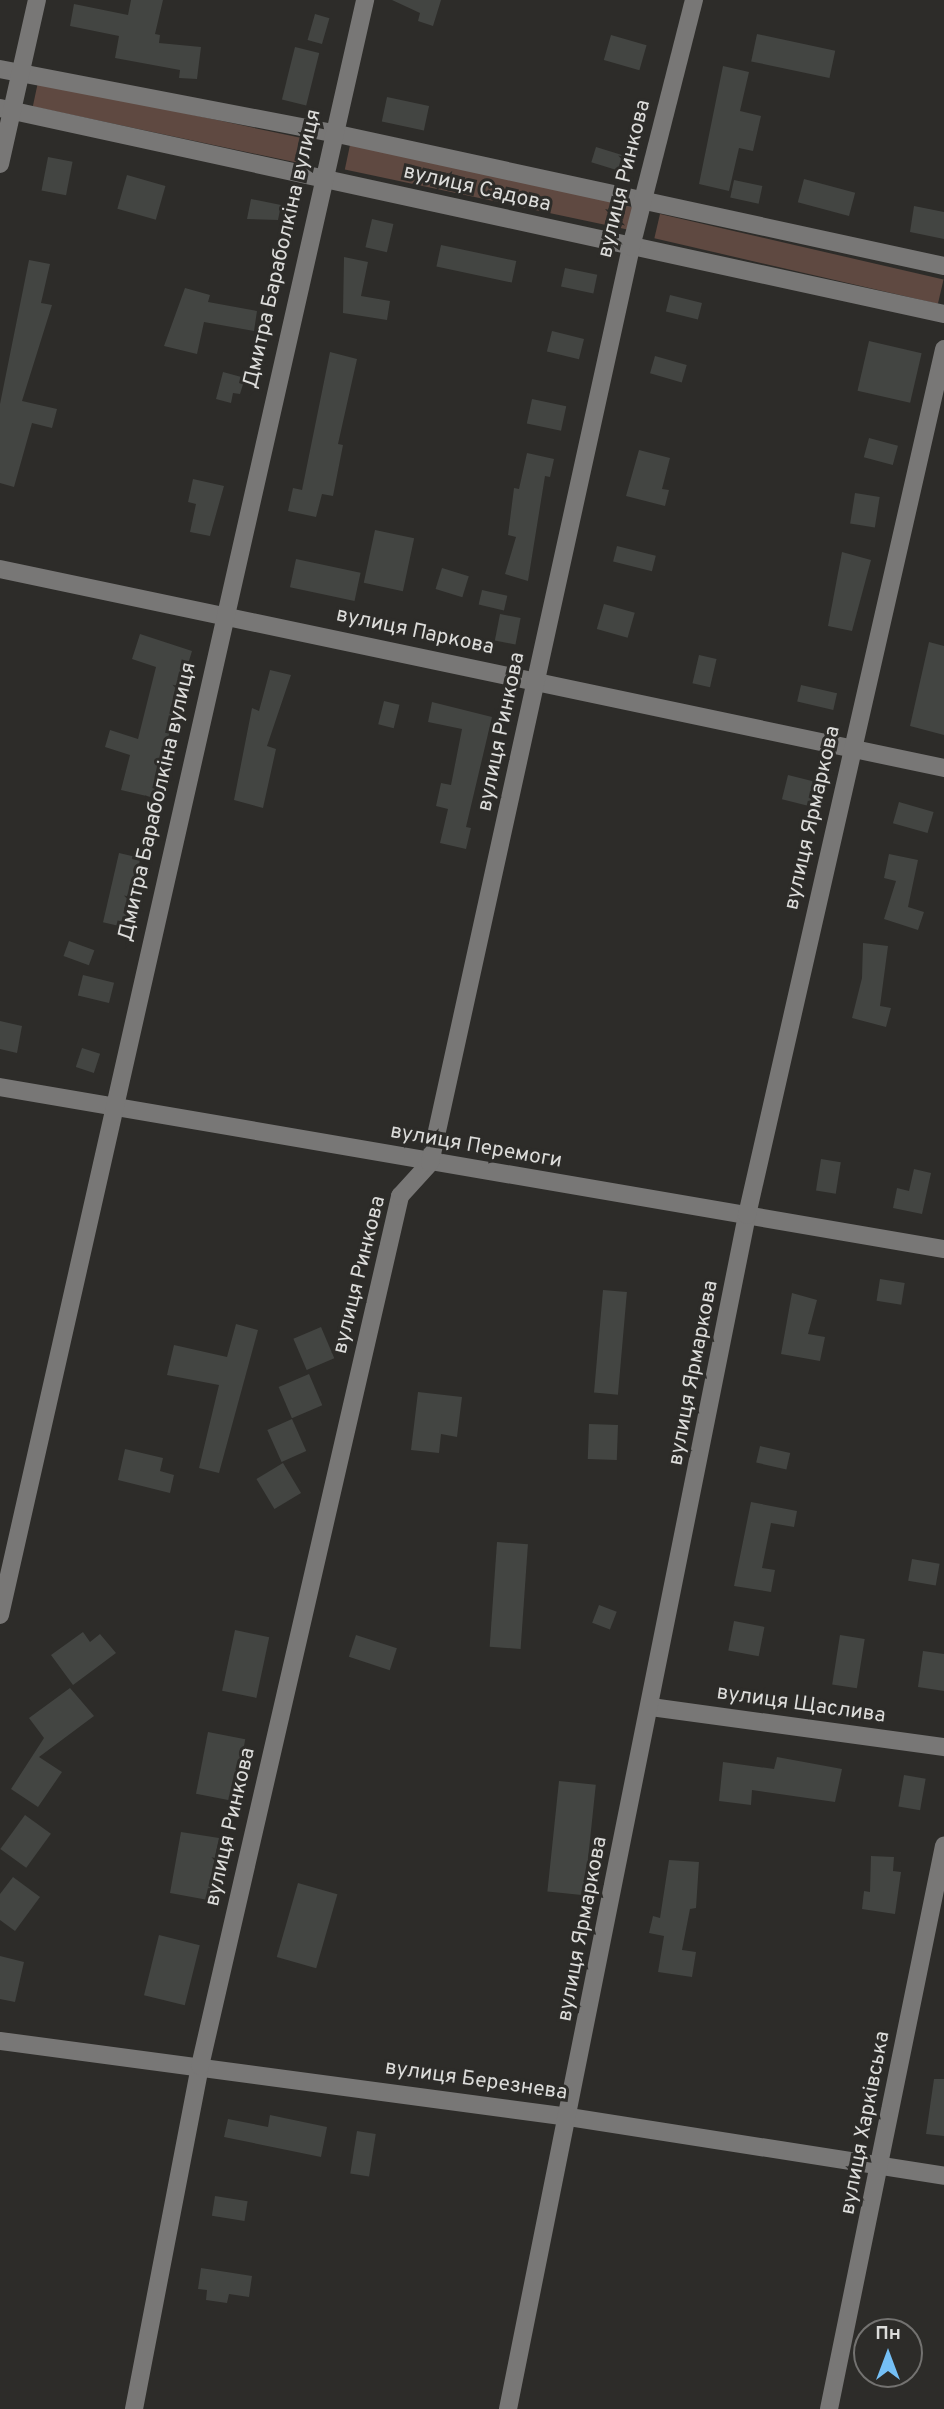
<!DOCTYPE html>
<meta charset="utf-8">
<style>
body{margin:0}
#map{position:relative;width:944px;height:2409px;overflow:hidden;background:#2d2c29;font-family:Overpass,sans-serif}
div>[style]{position:absolute}
[style*='--x']{left:calc(var(--x)*1px);top:calc(var(--y)*1px);width:calc(var(--w)*1px);rotate:calc(var(--a)*1deg)}
.green>*{inset:0;background:#5f4941;transform-origin:0 0}
.building>*{inset:0;background:#434542;transform-origin:0 0}
.minor>*{height:18px;margin:-9px;padding:0 9px;transform-origin:9px;border-radius:9px;background:#787776}
span{translate:-50% -50%;white-space:nowrap;text-align:center;line-height:1.15;-webkit-text-stroke:6px #2d2c29;paint-order:stroke}
.street-label{font-size:21px;color:#dcdcda}
.north{position:absolute;left:853px;top:2318px;width:70px;height:70px;box-sizing:border-box;background:#2d2c29;border:2px solid #737270;border-radius:50%;rotate:0deg;font-size:19px;font-weight:700;line-height:28px;text-align:center;color:#dcdcda}
.north::after{content:'';display:block;margin:auto;width:24px;height:32px;background:#75c0f6;clip-path:polygon(50% 0,100% 100%,50% 72%,0 100%)}
</style>
<div id="map">
<div class="green">
<div style="left:38px;top:82px;width:277px;height:25px;rotate:12deg"></div>
<div style="left:350px;top:145px;width:290px;height:25px;rotate:12deg"></div>
<div style="left:660px;top:214px;width:291px;height:25px;rotate:13deg"></div>
</div>
<div class="building">
<div style="clip-path:polygon(131px 0,163px 0,155px 34px,160px 35px,159px 43px,201px 47px,197px 79px,179px 78px,180px 70px,115px 58px,119px 36px,70px 26px,74px 4px,128px 15px)"></div>
<div style="clip-path:polygon(392px 0,441px 0,433px 26px,418px 21px,420px 13px)"></div>
<div style="left:315px;top:14px;width:15px;height:27px;rotate:16deg"></div>
<div style="left:757px;top:34px;width:80px;height:28px;rotate:12deg"></div>
<div style="left:611px;top:35px;width:37px;height:26px;rotate:16deg"></div>
<div style="left:295px;top:47px;width:25px;height:54px;rotate:14deg"></div>
<div style="clip-path:polygon(723px 66px,749px 72px,740px 111px,761px 116px,753px 151px,739px 148px,729px 191px,699px 184px)"></div>
<div style="left:387px;top:97px;width:43px;height:25px;rotate:12deg"></div>
<div style="left:596px;top:147px;width:28px;height:16px;rotate:17deg"></div>
<div style="left:48px;top:157px;width:25px;height:34px;rotate:11deg"></div>
<div style="left:127px;top:175px;width:40px;height:35px;rotate:16deg"></div>
<div style="left:804px;top:179px;width:53px;height:24px;rotate:15deg"></div>
<div style="left:734px;top:180px;width:29px;height:18px;rotate:12deg"></div>
<div style="clip-path:polygon(251px 199px,281px 205px,278px 220px,247px 219px)"></div>
<div style="clip-path:polygon(914px 206px,944px 212px,944px 239px,910px 232px)"></div>
<div style="left:372px;top:219px;width:22px;height:29px;rotate:13deg"></div>
<div style="left:441px;top:245px;width:77px;height:22px;rotate:12deg"></div>
<div style="clip-path:polygon(344px 257px,368px 262px,361px 296px,390px 301px,387px 320px,343px 313px)"></div>
<div style="clip-path:polygon(29px 260px,50px 264px,41px 303px,52px 305px,22px 401px,57px 409px,52px 428px,32px 423px,14px 487px,0 483px,0 404px)"></div>
<div style="left:565px;top:268px;width:33px;height:19px;rotate:12deg"></div>
<div style="clip-path:polygon(185px 288px,210px 295px,208px 302px,257px 311px,254px 331px,204px 322px,197px 354px,164px 346px)"></div>
<div style="left:670px;top:295px;width:33px;height:17px;rotate:14deg"></div>
<div style="left:552px;top:331px;width:33px;height:21px;rotate:14deg"></div>
<div style="left:869px;top:341px;width:54px;height:51px;rotate:13deg"></div>
<div style="clip-path:polygon(330px 352px,357px 359px,338px 444px,343px 445px,333px 496px,322px 494px,316px 517px,288px 511px,293px 488px,302px 490px)"></div>
<div style="left:655px;top:356px;width:33px;height:18px;rotate:16deg"></div>
<div style="clip-path:polygon(223px 372px,245px 378px,240px 394px,233px 393px,231px 403px,216px 399px)"></div>
<div style="left:532px;top:399px;width:35px;height:25px;rotate:12deg"></div>
<div style="left:869px;top:438px;width:30px;height:20px;rotate:15deg"></div>
<div style="clip-path:polygon(639px 450px,670px 458px,662px 489px,669px 490px,665px 506px,626px 496px)"></div>
<div style="clip-path:polygon(527px 453px,554px 459px,550px 477px,545px 476px,528px 581px,505px 574px,516px 537px,508px 535px,514px 488px,519px 489px)"></div>
<div style="clip-path:polygon(193px 479px,224px 486px,210px 536px,190px 532px,196px 504px,188px 502px)"></div>
<div style="left:855px;top:493px;width:25px;height:31px;rotate:9deg"></div>
<div style="left:375px;top:530px;width:40px;height:54px;rotate:12deg"></div>
<div style="left:617px;top:546px;width:40px;height:16px;rotate:14deg"></div>
<div style="clip-path:polygon(842px 552px,871px 560px,852px 631px,828px 626px)"></div>
<div style="left:296px;top:559px;width:66px;height:29px;rotate:12deg"></div>
<div style="left:442px;top:568px;width:28px;height:22px;rotate:17deg"></div>
<div style="left:482px;top:590px;width:26px;height:15px;rotate:13deg"></div>
<div style="left:604px;top:604px;width:32px;height:26px;rotate:16deg"></div>
<div style="left:500px;top:614px;width:21px;height:27px;rotate:11deg"></div>
<div style="clip-path:polygon(140px 634px,192px 651px,171px 720px,167px 748px,175px 750px,170px 765px,164px 763px,155px 798px,121px 790px,130px 755px,105px 747px,110px 730px,138px 739px,156px 667px,132px 659px)"></div>
<div style="clip-path:polygon(929px 642px,944px 646px,944px 735px,910px 726px)"></div>
<div style="left:699px;top:655px;width:18px;height:29px;rotate:13deg"></div>
<div style="clip-path:polygon(270px 670px,291px 675px,267px 746px,276px 749px,263px 808px,234px 800px,252px 708px,259px 711px)"></div>
<div style="left:801px;top:685px;width:37px;height:17px;rotate:13deg"></div>
<div style="left:384px;top:701px;width:16px;height:24px;rotate:14deg"></div>
<div style="clip-path:polygon(432px 702px,492px 717px,466px 827px,471px 828px,466px 849px,440px 843px,448px 809px,436px 806px,441px 783px,451px 785px,462px 729px,428px 722px)"></div>
<div style="left:788px;top:775px;width:36px;height:25px;rotate:14deg"></div>
<div style="left:899px;top:802px;width:36px;height:22px;rotate:16deg"></div>
<div style="left:119px;top:853px;width:22px;height:71px;rotate:13deg"></div>
<div style="clip-path:polygon(889px 854px,918px 860px,908px 907px,924px 912px,918px 930px,884px 919px,896px 881px,884px 878px)"></div>
<div style="left:69px;top:941px;width:27px;height:16px;rotate:20deg"></div>
<div style="clip-path:polygon(863px 943px,888px 946px,880px 1006px,891px 1008px,886px 1027px,852px 1018px,862px 978px)"></div>
<div style="left:83px;top:975px;width:32px;height:21px;rotate:14deg"></div>
<div style="clip-path:polygon(0 1021px,22px 1026px,17px 1053px,0 1049px)"></div>
<div style="left:82px;top:1048px;width:19px;height:20px;rotate:18deg"></div>
<div style="left:821px;top:1159px;width:20px;height:32px;rotate:9deg"></div>
<div style="clip-path:polygon(914px 1169px,931px 1173px,922px 1214px,893px 1208px,897px 1188px,909px 1191px)"></div>
<div style="left:880px;top:1279px;width:25px;height:22px;rotate:9deg"></div>
<div style="left:603px;top:1290px;width:24px;height:103px;rotate:5deg"></div>
<div style="clip-path:polygon(792px 1293px,817px 1300px,808px 1334px,825px 1337px,820px 1361px,781px 1354px)"></div>
<div style="clip-path:polygon(236px 1324px,258px 1330px,219px 1473px,199px 1468px,219px 1385px,167px 1375px,174px 1345px,227px 1357px)"></div>
<div style="left:321px;top:1327px;width:34px;height:30px;rotate:67deg"></div>
<div style="left:309px;top:1374px;width:34px;height:33px;rotate:67deg"></div>
<div style="clip-path:polygon(418px 1392px,462px 1397px,457px 1437px,441px 1434px,439px 1453px,411px 1450px)"></div>
<div style="left:292px;top:1419px;width:35px;height:27px;rotate:66deg"></div>
<div style="left:589px;top:1424px;width:29px;height:35px;rotate:2deg"></div>
<div style="left:760px;top:1446px;width:31px;height:17px;rotate:13deg"></div>
<div style="clip-path:polygon(125px 1449px,163px 1458px,160px 1471px,174px 1475px,170px 1493px,118px 1480px)"></div>
<div style="left:283px;top:1463px;width:35px;height:31px;rotate:59deg"></div>
<div style="clip-path:polygon(751px 1502px,797px 1511px,794px 1527px,771px 1523px,762px 1568px,775px 1570px,771px 1592px,734px 1586px)"></div>
<div style="left:497px;top:1542px;width:31px;height:105px;rotate:4deg"></div>
<div style="left:912px;top:1559px;width:28px;height:22px;rotate:10deg"></div>
<div style="left:599px;top:1605px;width:19px;height:19px;rotate:21deg"></div>
<div style="left:734px;top:1621px;width:31px;height:30px;rotate:11deg"></div>
<div style="left:235px;top:1630px;width:35px;height:62px;rotate:12deg"></div>
<div style="clip-path:polygon(83px 1632px,90px 1642px,100px 1634px,116px 1653px,73px 1685px,51px 1655px)"></div>
<div style="left:356px;top:1635px;width:43px;height:23px;rotate:18deg"></div>
<div style="left:840px;top:1635px;width:25px;height:50px;rotate:9deg"></div>
<div style="clip-path:polygon(923px 1651px,944px 1654px,944px 1691px,918px 1687px)"></div>
<div style="clip-path:polygon(70px 1688px,94px 1716px,39px 1757px,62px 1772px,38px 1807px,11px 1789px,44px 1738px,29px 1718px)"></div>
<div style="left:208px;top:1732px;width:38px;height:63px;rotate:11deg"></div>
<div style="clip-path:polygon(777px 1757px,842px 1769px,835px 1802px,752px 1790px,751px 1805px,719px 1801px,723px 1762px,774px 1769px)"></div>
<div style="left:904px;top:1775px;width:22px;height:32px;rotate:10deg"></div>
<div style="left:559px;top:1781px;width:37px;height:111px;rotate:6deg"></div>
<div style="left:25px;top:1815px;width:32px;height:42px;rotate:36deg"></div>
<div style="clip-path:polygon(181px 1832px,219px 1838px,215px 1857px,225px 1859px,221px 1885px,211px 1884px,208px 1900px,170px 1893px)"></div>
<div style="clip-path:polygon(871px 1856px,894px 1857px,893px 1871px,901px 1872px,895px 1914px,862px 1909px,864px 1891px,870px 1892px)"></div>
<div style="clip-path:polygon(669px 1860px,699px 1862px,696px 1908px,690px 1909px,682px 1950px,696px 1952px,692px 1977px,658px 1972px,664px 1936px,649px 1933px,653px 1916px,660px 1918px)"></div>
<div style="clip-path:polygon(13px 1877px,40px 1897px,15px 1931px,0 1920px,0 1894px)"></div>
<div style="left:298px;top:1883px;width:41px;height:77px;rotate:16deg"></div>
<div style="left:159px;top:1935px;width:42px;height:62px;rotate:14deg"></div>
<div style="clip-path:polygon(0 1956px,24px 1962px,15px 2002px,0 1999px)"></div>
<div style="clip-path:polygon(934px 2079px,944px 2079px,944px 2136px,926px 2134px)"></div>
<div style="clip-path:polygon(270px 2115px,327px 2127px,321px 2157px,224px 2137px,228px 2119px,268px 2127px)"></div>
<div style="left:357px;top:2131px;width:19px;height:43px;rotate:9deg"></div>
<div style="left:215px;top:2196px;width:33px;height:20px;rotate:9deg"></div>
<div style="clip-path:polygon(201px 2268px,252px 2276px,249px 2297px,229px 2294px,227px 2303px,206px 2300px,207px 2290px,198px 2289px)"></div>
</div>
<div class="minor">
<div style="--x:0;--y:69;--w:339;--a:10.9"></div>
<div style="--x:333;--y:133;--w:625;--a:12.28"></div>
<div style="--x:0;--y:108;--w:966;--a:12.31"></div>
<div style="--x:0;--y:164;--w:168;--a:-77.3"></div>
<div style="--x:0;--y:569;--w:965;--a:11.9"></div>
<div style="--x:0;--y:1087;--w:958;--a:9.74"></div>
<div style="--x:0;--y:1615;--w:1656;--a:-77.26"></div>
<div style="--x:651;--y:1707;--w:296;--a:7.8"></div>
<div style="--x:0;--y:2041;--w:574;--a:7.61"></div>
<div style="--x:569;--y:2117;--w:380;--a:8.9"></div>
<div style="--x:134;--y:2409;--w:349;--a:-79.1"></div>
<div style="--x:200;--y:2066;--w:893;--a:-77.05"></div>
<div style="--x:400;--y:1196;--w:45;--a:-47.7"></div>
<div style="--x:430;--y:1163;--w:938;--a:-77.62"></div>
<div style="--x:631;--y:247;--w:255;--a:-75.7"></div>
<div style="--x:508;--y:2409;--w:1218;--a:-78.68"></div>
<div style="--x:747;--y:1215;--w:888;--a:-77.18"></div>
<div style="--x:829;--y:2409;--w:575;--a:-78.46"></div>
</div>
<div class="street-label">
<span style="left:625px;top:179px;rotate:-76deg">вулиця Ринкова</span>
<span style="left:477px;top:189px;rotate:13deg">вулиця Садова</span>
<span style="left:283px;top:249px;rotate:-77deg">Дмитра Бараболкіна вулиця</span>
<span style="left:415px;top:632px;rotate:12deg">вулиця Паркова</span>
<span style="left:502px;top:732px;rotate:-78deg">вулиця Ринкова</span>
<span style="left:158px;top:802px;rotate:-77deg">Дмитра Бараболкіна вулиця</span>
<span style="left:813px;top:818px;rotate:-77deg">вулиця Ярмаркова</span>
<span style="left:476px;top:1147px;rotate:10deg">вулиця Перемоги</span>
<span style="left:360px;top:1275px;rotate:-76deg">вулиця Ринкова</span>
<span style="left:694px;top:1373px;rotate:-79deg">вулиця Ярмаркова</span>
<span style="left:801px;top:1705px;rotate:8deg">вулиця Щаслива</span>
<span style="left:231px;top:1827px;rotate:-77deg">вулиця Ринкова</span>
<span style="left:583px;top:1929px;rotate:-79deg">вулиця Ярмаркова</span>
<span style="left:476px;top:2081px;rotate:8deg">вулиця Березнева</span>
<span style="left:866px;top:2123px;rotate:-79deg">вулиця Харківська</span>
</div>
<div class="north">Пн</div>
</div>
